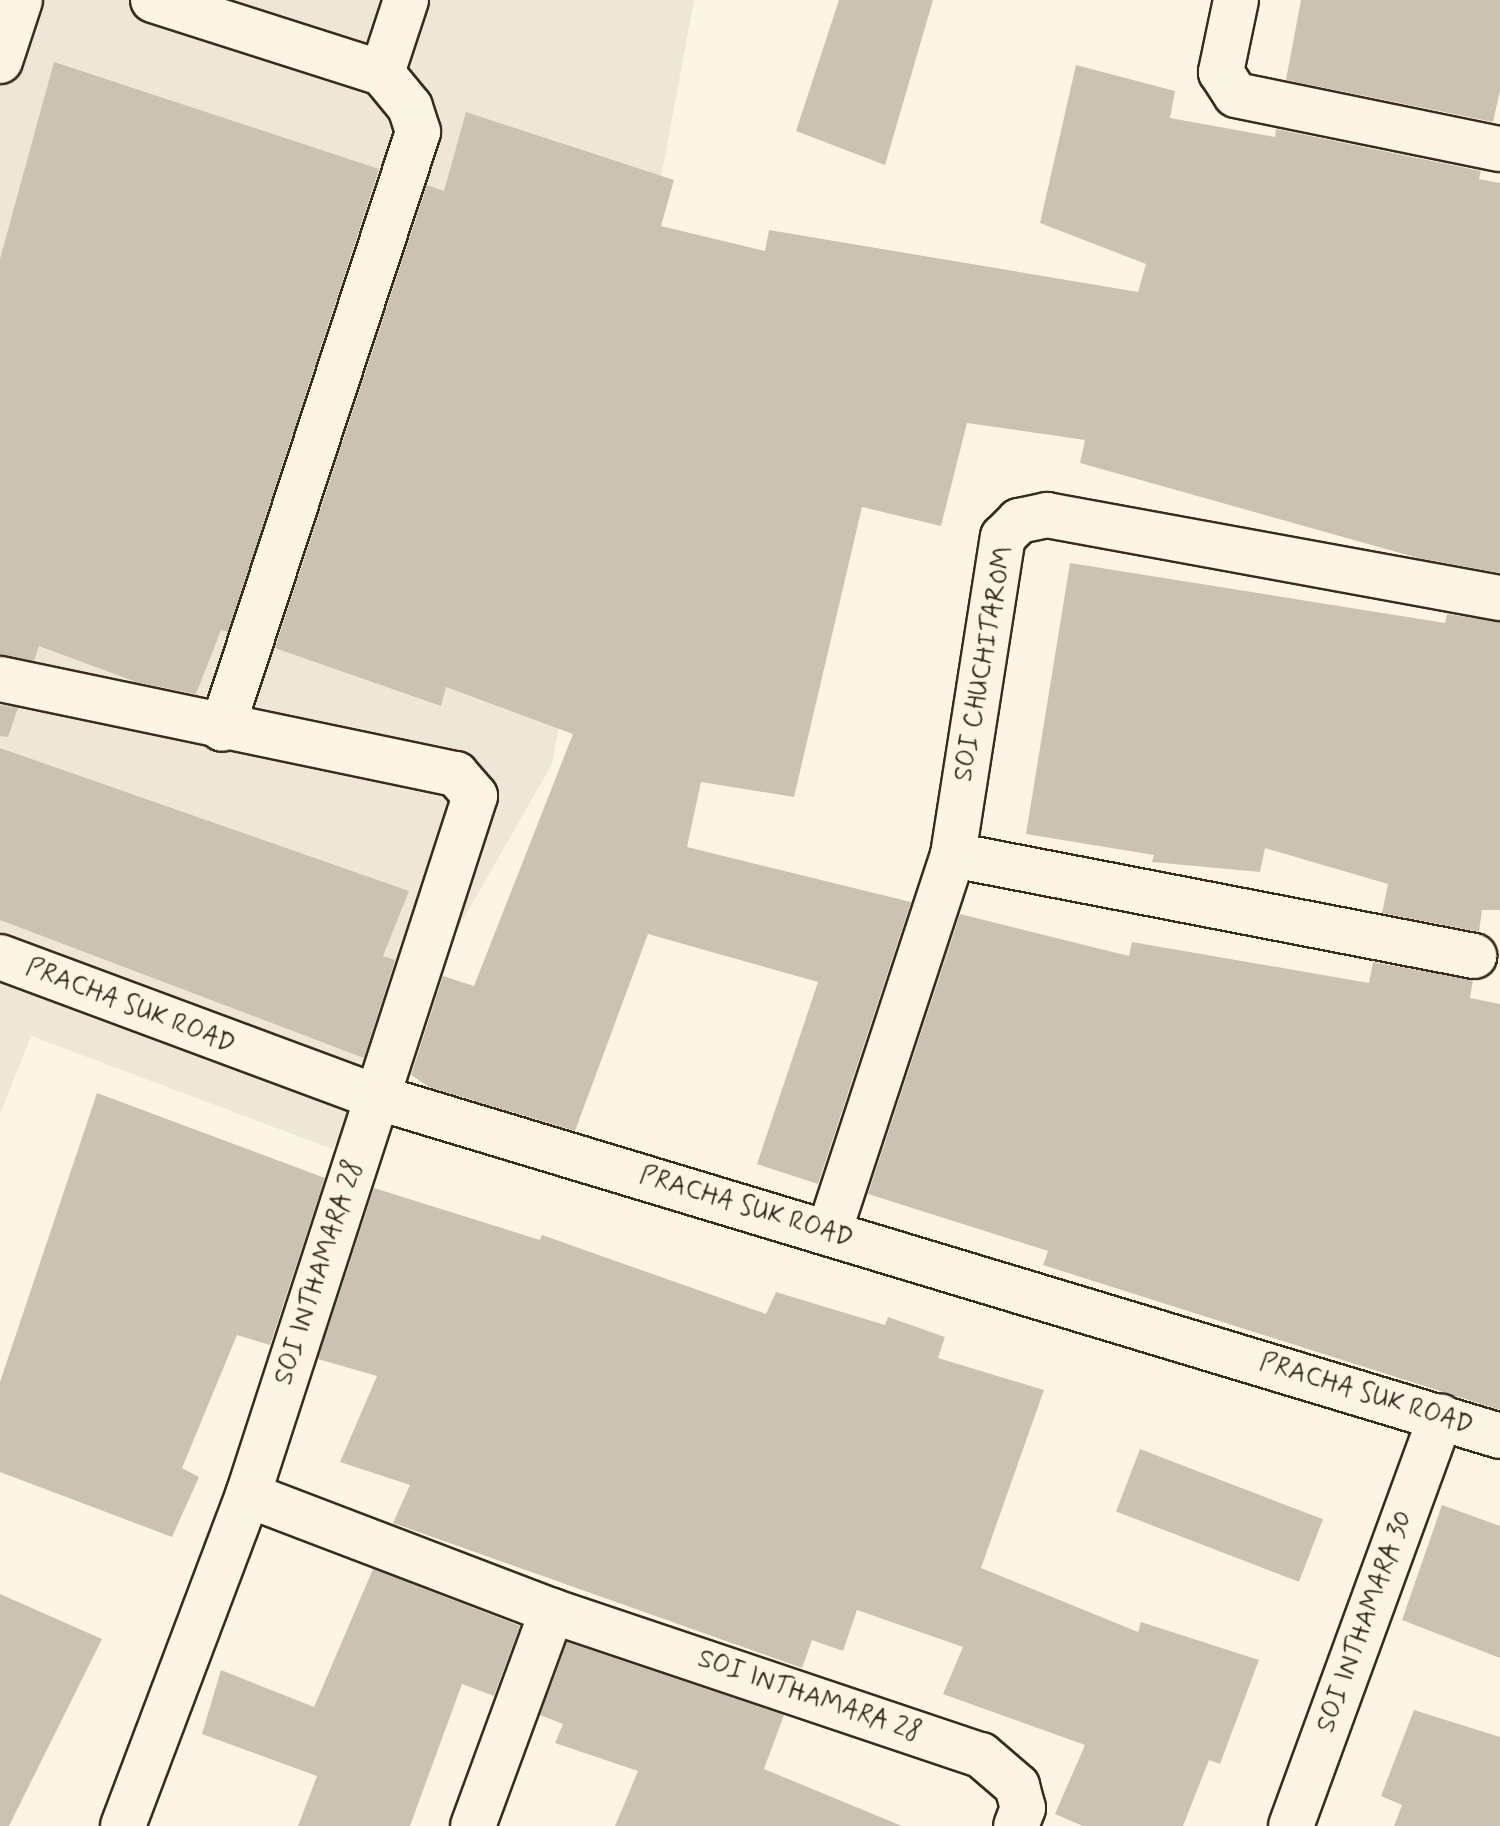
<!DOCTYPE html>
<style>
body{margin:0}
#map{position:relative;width:1500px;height:1826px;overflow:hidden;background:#fcf5e5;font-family:Mynerve,sans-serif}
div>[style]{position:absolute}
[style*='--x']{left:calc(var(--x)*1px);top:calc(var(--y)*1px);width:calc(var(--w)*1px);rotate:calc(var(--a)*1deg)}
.built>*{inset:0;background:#eee6d6}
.building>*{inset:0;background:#ccc2b3;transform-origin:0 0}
.roads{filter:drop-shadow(2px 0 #3b2a1e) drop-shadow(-2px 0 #3b2a1e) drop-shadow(0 2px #3b2a1e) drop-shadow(0 -2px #3b2a1e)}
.street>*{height:44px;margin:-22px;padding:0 22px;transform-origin:22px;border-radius:22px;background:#fcf5e5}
.secondary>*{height:44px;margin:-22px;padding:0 22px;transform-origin:22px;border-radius:22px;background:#fcf5e5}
span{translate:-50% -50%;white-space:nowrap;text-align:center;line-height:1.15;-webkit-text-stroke:6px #fcf5e5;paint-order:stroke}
.street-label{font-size:26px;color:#3b2a1e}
</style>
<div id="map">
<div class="built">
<div style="clip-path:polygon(0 0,694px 0,552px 764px,332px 1149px,31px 1036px,0 1114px)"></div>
</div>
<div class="building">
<div style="clip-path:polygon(839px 0,933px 0,885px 165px,796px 131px)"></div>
<div style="clip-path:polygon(1301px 0,1500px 0,1500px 90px,1493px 122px,1286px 80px)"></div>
<div style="clip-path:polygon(54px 62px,379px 169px,228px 632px,221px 630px,196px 694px,136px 682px,39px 646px,34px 661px,0 655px,0 259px)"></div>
<div style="clip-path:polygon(1076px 65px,1175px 91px,1170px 118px,1275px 137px,1276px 129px,1481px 171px,1479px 179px,1500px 183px,1500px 573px,1418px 558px,1080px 463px,1085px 440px,967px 423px,941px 526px,862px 507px,794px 797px,701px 782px,687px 847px,911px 902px,818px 1184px,757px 1164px,818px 982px,648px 934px,575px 1131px,429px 1087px,411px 1075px,443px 976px,474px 986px,573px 734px,446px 687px,441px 706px,275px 648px,427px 185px,444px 191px,466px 112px,674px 180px,661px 226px,765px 251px,769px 230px,1138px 292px,1146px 264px,1040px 223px)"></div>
<div style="clip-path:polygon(1070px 563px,1445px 623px,1447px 614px,1500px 622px,1500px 910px,1482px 910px,1479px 932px,1382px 913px,1388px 884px,1265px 848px,1260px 872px,1152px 862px,1154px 855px,1026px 834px)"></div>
<div style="clip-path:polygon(0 705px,18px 708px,8px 737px,0 736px)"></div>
<div style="clip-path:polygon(0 748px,409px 891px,383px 956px,395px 960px,364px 1058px,0 920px)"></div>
<div style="clip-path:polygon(960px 914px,1129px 956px,1132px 942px,1369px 983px,1373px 962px,1473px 980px,1470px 998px,1500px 1004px,1500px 1410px,1043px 1265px,1048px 1251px,868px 1194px)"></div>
<div style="clip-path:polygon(97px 1093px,325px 1178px,270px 1345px,237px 1335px,182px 1468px,199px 1477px,172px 1537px,0 1472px,0 1382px)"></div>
<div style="clip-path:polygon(374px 1188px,540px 1240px,542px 1235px,766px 1314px,776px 1292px,885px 1325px,888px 1317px,945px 1337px,938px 1358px,1044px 1390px,981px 1568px,1138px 1632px,1141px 1622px,1259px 1660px,1220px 1764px,1209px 1760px,1183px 1826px,1083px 1826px,1055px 1814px,1085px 1745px,943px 1694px,963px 1647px,857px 1610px,843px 1651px,812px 1640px,802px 1668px,393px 1523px,410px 1485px,340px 1462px,377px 1376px,318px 1359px)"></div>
<div style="left:1140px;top:1449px;width:196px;height:67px;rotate:21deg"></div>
<div style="clip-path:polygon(1442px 1505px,1500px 1526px,1500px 1658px,1402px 1620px)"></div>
<div style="clip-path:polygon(373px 1569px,520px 1626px,494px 1696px,462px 1684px,410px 1826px,298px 1826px,317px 1776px,202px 1734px,221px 1670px,314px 1707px)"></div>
<div style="clip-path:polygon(0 1594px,102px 1639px,9px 1826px,0 1826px)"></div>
<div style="clip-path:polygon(567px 1642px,784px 1715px,764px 1769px,902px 1826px,615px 1826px,638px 1771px,555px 1743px,563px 1724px,540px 1715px)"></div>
<div style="clip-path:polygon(1414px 1710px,1500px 1737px,1500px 1826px,1394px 1826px,1402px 1805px,1381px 1796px)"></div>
</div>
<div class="roads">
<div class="street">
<div style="--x:153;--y:0;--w:240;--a:17.7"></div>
<div style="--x:382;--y:73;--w:44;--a:50.5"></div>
<div style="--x:410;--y:107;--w:26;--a:72"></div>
<div style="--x:418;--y:132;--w:628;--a:108.18"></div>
<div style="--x:1236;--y:0;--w:74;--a:101.8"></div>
<div style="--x:1221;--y:72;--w:27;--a:57"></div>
<div style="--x:1236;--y:95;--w:269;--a:11.6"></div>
<div style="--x:0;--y:61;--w:64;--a:-71.8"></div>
<div style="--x:382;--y:73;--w:77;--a:-71.8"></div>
<div style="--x:0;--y:679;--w:466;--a:11.8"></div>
<div style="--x:456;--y:774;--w:29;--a:49"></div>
<div style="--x:475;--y:796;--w:735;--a:107.99"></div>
<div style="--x:248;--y:1495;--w:354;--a:110.7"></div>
<div style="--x:953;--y:855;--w:531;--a:10.97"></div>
<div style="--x:829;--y:1232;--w:397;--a:-71.8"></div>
<div style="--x:953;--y:855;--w:322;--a:-81.1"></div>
<div style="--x:1003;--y:537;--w:23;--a:-45"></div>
<div style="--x:1019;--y:521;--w:29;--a:-12"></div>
<div style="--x:1047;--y:515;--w:461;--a:10.4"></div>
<div style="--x:248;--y:1495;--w:325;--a:20.9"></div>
<div style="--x:552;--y:1611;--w:453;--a:18.6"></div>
<div style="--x:981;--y:1755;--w:48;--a:40.7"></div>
<div style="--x:1017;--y:1786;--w:23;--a:75"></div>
<div style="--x:1023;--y:1808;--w:19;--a:111"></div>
<div style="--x:473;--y:1826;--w:229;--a:-69.8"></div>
<div style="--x:1291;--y:1826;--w:436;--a:-69.9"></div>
</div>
<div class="secondary">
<div style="--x:0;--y:957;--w:401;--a:20.4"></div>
<div style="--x:376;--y:1097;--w:1174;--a:16.78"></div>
</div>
</div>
<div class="street-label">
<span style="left:985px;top:664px;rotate:-80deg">SOI CHUCHITAROM</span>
<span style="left:130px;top:1007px;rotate:21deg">PRACHA SUK ROAD</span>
<span style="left:746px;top:1208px;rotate:17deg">PRACHA SUK ROAD</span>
<span style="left:320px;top:1273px;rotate:-72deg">SOI INTHAMARA 28</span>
<span style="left:1366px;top:1395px;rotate:17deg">PRACHA SUK ROAD</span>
<span style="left:1366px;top:1622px;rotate:-70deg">SOI INTHAMARA 30</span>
<span style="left:809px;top:1697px;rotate:19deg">SOI INTHAMARA 28</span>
</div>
</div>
